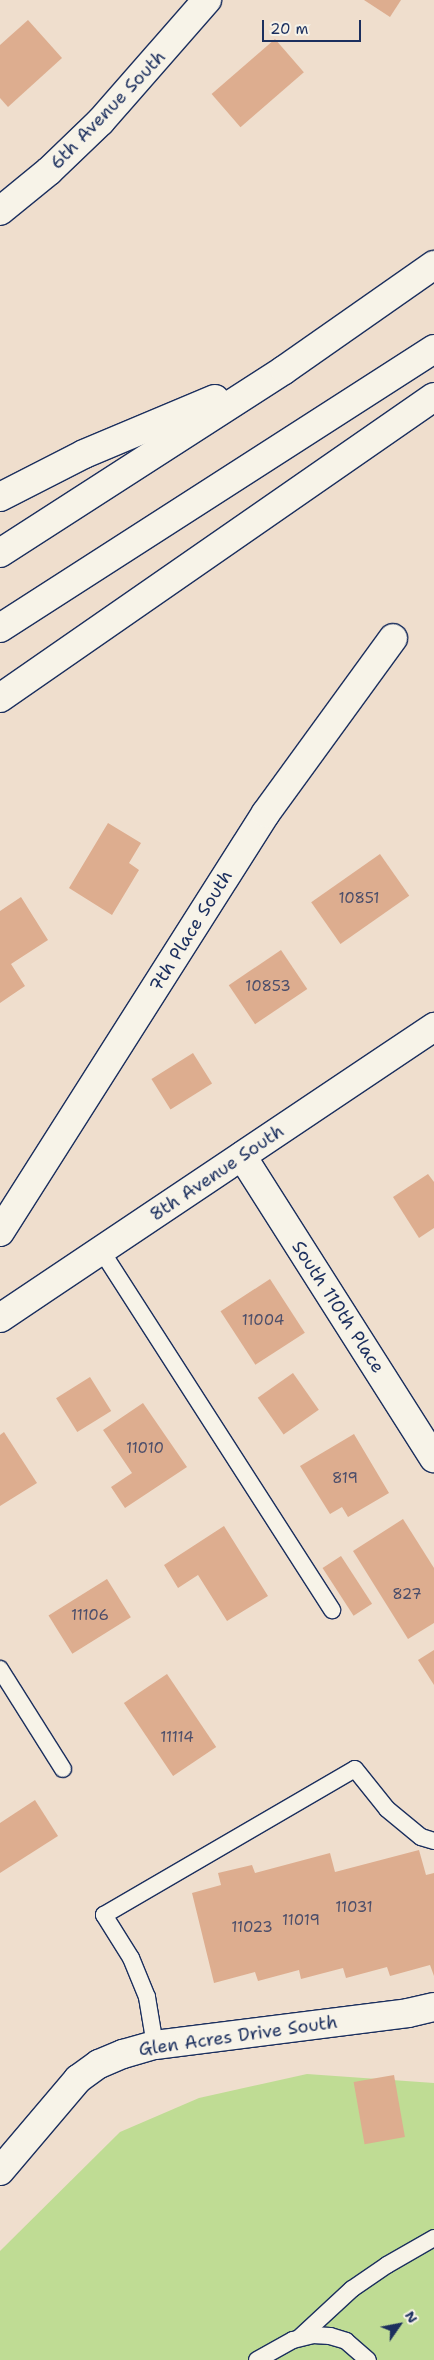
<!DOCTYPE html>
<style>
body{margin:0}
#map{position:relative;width:434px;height:2360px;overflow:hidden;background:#efdecd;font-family:"Shantell Sans",sans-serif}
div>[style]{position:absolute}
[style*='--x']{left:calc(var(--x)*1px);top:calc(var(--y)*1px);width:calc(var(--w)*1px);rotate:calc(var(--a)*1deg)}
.green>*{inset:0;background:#bfdc94}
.building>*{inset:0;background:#ddad8f;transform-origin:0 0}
.roads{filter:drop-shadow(1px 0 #1b2f5e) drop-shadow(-1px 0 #1b2f5e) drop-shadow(0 1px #1b2f5e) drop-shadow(0 -1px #1b2f5e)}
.lane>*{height:16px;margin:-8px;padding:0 8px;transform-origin:8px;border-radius:8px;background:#f7f3e8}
.street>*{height:28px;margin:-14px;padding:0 14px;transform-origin:14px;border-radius:14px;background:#f7f3e8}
.secondary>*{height:28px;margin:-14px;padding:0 14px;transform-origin:14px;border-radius:14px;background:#f7f3e8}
.highway>*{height:28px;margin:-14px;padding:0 14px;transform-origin:14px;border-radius:14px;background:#f7f3e8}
span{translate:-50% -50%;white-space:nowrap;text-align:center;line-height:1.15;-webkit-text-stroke:4px #f7f3e8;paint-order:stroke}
.number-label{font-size:15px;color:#4c4e6a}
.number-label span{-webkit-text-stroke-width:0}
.street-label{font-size:18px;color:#1b2f5e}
.north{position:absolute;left:374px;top:2300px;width:50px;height:50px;-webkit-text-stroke:4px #f7f3e8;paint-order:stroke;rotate:57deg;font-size:14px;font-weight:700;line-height:20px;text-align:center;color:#1b2f5e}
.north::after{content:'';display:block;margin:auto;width:18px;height:22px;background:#1b2f5e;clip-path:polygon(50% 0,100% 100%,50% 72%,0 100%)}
.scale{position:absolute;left:262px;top:20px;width:99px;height:22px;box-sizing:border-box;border:2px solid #1b2f5e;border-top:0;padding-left:6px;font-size:15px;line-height:18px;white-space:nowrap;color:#1b2f5e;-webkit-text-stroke:4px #f7f3e8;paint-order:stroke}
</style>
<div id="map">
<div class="green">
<div style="clip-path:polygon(307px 2074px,434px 2083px,434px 2360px,0 2360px,0 2251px,120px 2132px,199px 2098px)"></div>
</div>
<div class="building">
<div style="clip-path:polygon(364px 0,401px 0,390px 17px)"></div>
<div style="clip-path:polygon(28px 20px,62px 58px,8px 107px,0 98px,0 45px)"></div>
<div style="left:275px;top:39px;width:44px;height:84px;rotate:49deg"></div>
<div style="clip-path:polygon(108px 823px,141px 843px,129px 863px,139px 870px,112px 915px,69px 888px)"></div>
<div style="left:380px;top:854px;width:51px;height:84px;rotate:55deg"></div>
<div style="clip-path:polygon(21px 897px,48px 940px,11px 964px,25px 986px,0 1003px,0 911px)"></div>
<div style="left:281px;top:950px;width:47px;height:63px;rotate:56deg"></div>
<div style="left:193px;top:1053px;width:36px;height:49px;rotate:58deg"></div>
<div style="clip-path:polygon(428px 1174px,434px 1182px,434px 1228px,419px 1238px,393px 1197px)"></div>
<div style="left:270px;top:1279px;width:64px;height:59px;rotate:57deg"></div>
<div style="left:293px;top:1373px;width:45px;height:43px;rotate:55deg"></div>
<div style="left:90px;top:1377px;width:40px;height:40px;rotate:58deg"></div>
<div style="clip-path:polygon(143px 1403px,187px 1467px,125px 1508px,111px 1487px,132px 1473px,103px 1430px)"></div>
<div style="clip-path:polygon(4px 1432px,37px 1483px,0 1506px,0 1435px)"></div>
<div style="clip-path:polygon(354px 1434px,389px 1493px,348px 1517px,342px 1507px,330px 1514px,300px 1466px)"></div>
<div style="clip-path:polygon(403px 1519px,434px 1568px,434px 1623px,408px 1639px,353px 1551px)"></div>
<div style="clip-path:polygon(224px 1526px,268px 1596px,227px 1621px,198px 1575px,178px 1588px,164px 1565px)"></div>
<div style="left:341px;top:1556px;width:57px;height:22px;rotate:57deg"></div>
<div style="left:107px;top:1579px;width:45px;height:69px;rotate:58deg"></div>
<div style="clip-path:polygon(434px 1650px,434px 1685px,418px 1660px)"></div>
<div style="left:167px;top:1674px;width:88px;height:52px;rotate:56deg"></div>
<div style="clip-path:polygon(35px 1800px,58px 1836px,0 1873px,0 1823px)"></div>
<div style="clip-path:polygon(419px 1850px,426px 1875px,434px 1873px,434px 1976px,430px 1965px,390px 1976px,387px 1967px,346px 1978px,343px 1968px,301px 1979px,299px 1970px,258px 1981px,255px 1972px,214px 1983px,192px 1893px,221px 1885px,218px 1873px,252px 1865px,255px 1873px,330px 1853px,335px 1872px)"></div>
<div style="left:394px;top:2075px;width:63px;height:41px;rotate:80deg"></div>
</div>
<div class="roads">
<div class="lane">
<div style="--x:101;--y:1250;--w:428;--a:57.3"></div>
<div style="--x:0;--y:1669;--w:118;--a:57.8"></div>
<div style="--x:155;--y:2045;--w:49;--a:-99.5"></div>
<div style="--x:147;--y:1997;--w:42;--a:-112.3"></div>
<div style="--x:131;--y:1958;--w:51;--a:-122.1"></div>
<div style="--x:104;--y:1915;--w:290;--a:-30.2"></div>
<div style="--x:355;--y:1769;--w:51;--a:51.3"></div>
<div style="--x:387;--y:1809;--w:44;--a:39.5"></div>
<div style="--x:421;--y:1837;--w:14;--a:17"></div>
<div style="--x:299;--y:2338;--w:72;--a:-42.8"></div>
<div style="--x:352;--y:2289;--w:42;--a:-34.4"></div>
<div style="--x:387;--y:2265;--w:54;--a:-29.9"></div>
<div style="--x:257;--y:2360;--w:41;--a:-29.1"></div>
<div style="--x:293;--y:2340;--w:21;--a:-14"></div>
<div style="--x:313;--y:2335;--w:17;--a:3"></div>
<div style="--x:330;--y:2336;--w:17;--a:17"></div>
<div style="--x:346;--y:2341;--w:29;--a:41"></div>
</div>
<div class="street">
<div style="--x:242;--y:1156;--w:358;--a:57.6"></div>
<div style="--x:0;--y:1232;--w:496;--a:-57.6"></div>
<div style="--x:266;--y:813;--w:216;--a:-54"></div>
<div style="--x:0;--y:2171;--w:121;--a:-49.7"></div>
<div style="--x:78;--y:2079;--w:26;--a:-36"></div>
<div style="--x:99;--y:2064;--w:26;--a:-23"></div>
<div style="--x:123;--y:2054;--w:33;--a:-16"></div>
<div style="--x:155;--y:2045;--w:255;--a:-7.2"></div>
<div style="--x:408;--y:2013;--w:27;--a:-13"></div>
</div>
<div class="secondary">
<div style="--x:0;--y:211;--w:63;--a:-39.2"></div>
<div style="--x:49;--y:171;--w:72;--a:-43.9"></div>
<div style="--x:101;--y:121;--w:161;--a:-48.8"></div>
<div style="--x:0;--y:1318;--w:523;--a:-33.84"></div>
</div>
<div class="highway">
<div style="--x:0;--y:497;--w:94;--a:-27.1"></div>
<div style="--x:84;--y:454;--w:142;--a:-22.8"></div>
<div style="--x:0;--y:553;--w:338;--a:-32.8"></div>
<div style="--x:284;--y:370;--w:183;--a:-35"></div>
<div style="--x:0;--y:628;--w:516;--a:-32.74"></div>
<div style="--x:0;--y:698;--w:528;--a:-34.74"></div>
</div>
</div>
<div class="number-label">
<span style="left:359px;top:899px">10851</span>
<span style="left:268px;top:987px">10853</span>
<span style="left:263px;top:1321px">11004</span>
<span style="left:145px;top:1449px">11010</span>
<span style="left:345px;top:1479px">819</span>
<span style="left:407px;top:1595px">827</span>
<span style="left:90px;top:1616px">11106</span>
<span style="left:177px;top:1738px">11114</span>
<span style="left:354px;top:1908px">11031</span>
<span style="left:301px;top:1921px">11019</span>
<span style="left:252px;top:1928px">11023</span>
</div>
<div class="street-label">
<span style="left:108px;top:110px;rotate:-46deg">6th Avenue South</span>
<span style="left:191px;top:931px;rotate:-58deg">7th Place South</span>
<span style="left:217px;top:1173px;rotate:-34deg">8th Avenue South</span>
<span style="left:338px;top:1307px;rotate:57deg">South 110th Place</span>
<span style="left:238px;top:2036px;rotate:-8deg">Glen Acres Drive South</span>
</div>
<div class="north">N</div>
<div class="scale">20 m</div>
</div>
